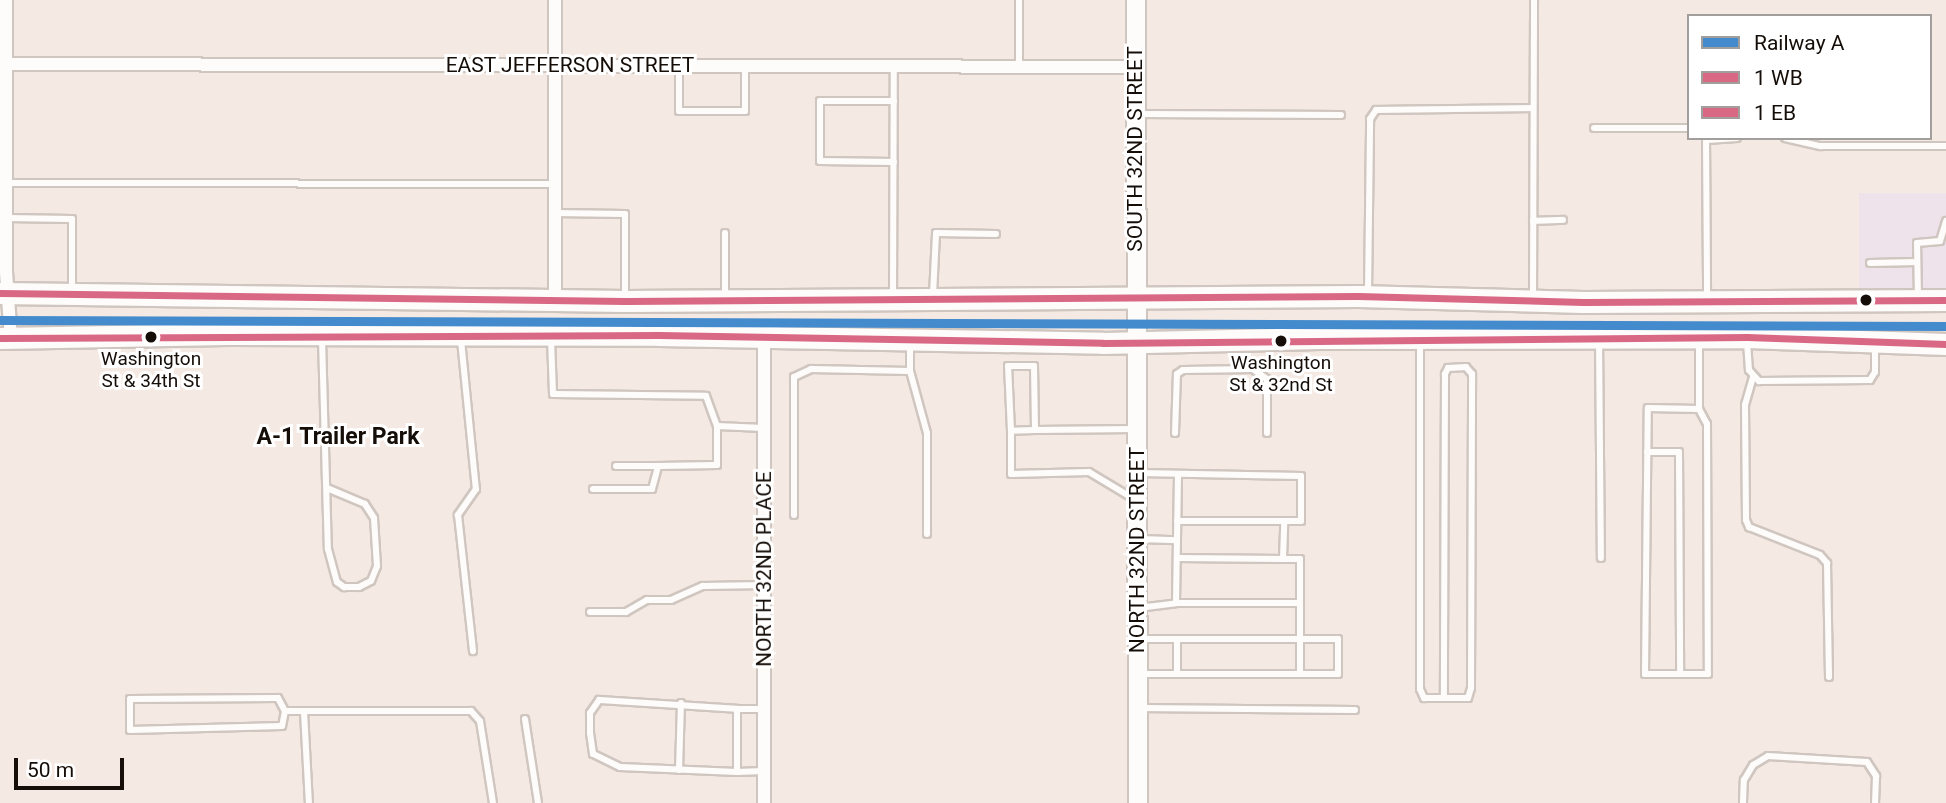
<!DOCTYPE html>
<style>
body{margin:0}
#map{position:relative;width:1946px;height:803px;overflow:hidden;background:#f5eae3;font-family:Roboto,sans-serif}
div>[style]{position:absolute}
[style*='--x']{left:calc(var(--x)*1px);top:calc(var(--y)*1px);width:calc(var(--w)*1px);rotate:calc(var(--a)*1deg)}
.commercial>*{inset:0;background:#efe3eb;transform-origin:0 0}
.roads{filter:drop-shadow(2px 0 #d0c6c0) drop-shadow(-2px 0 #d0c6c0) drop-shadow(0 2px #d0c6c0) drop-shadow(0 -2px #d0c6c0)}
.lane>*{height:6px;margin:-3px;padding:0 3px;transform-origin:3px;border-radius:3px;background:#fefcfb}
.street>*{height:12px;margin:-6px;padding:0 6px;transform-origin:6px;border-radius:6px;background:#fefcfb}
.secondary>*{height:18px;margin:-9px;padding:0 9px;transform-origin:9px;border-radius:9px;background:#fefcfb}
.primary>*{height:21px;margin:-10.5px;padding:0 10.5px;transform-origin:10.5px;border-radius:10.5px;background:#fefcfb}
.bus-1>*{height:7px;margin:-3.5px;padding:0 3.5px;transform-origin:3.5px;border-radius:3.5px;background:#d96885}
.bus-2>*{height:7px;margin:-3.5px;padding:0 3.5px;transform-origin:3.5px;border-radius:3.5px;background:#d96885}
.rail-1>*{height:9px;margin:-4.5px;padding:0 4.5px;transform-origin:4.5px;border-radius:4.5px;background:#448bcd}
.dots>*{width:19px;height:19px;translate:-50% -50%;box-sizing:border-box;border:4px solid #fff;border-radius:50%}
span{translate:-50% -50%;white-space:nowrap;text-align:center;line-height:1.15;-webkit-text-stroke:6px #fff;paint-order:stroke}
.bus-label{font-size:19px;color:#150d08}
.street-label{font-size:21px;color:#150d08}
.neighbourhood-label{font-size:23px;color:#150d08;font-weight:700}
.legend{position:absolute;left:1687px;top:14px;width:245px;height:126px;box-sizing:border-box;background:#fff;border:2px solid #a19e9c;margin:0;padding:9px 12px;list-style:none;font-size:21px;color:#150d08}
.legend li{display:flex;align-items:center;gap:14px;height:35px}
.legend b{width:35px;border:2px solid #a19e9c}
.scale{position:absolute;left:14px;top:758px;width:110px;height:32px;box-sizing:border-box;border:4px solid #150d08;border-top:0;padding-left:9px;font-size:21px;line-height:24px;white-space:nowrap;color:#150d08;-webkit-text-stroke:5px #fff;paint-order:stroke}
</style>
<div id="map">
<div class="commercial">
<div style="left:1859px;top:193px;width:87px;height:99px"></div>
</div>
<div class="roads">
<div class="lane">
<div style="--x:679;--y:66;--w:45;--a:90"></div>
<div style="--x:679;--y:111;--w:66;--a:0"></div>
<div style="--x:745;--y:111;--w:46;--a:-90"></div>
<div style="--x:1019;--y:66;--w:66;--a:-90"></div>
<div style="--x:1140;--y:114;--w:201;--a:0.3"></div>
<div style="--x:1594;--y:128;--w:95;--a:0"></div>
<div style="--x:1706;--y:138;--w:159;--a:89.6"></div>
<div style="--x:1785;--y:138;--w:37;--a:13"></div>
<div style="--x:1821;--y:146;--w:125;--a:0"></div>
<div style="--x:1707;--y:140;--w:30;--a:-4"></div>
<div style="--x:894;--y:162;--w:74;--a:-179.2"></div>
<div style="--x:820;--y:161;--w:60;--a:-90"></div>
<div style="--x:820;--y:101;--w:74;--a:0"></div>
<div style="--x:5;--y:183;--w:550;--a:0.1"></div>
<div style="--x:555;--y:213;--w:70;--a:0.8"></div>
<div style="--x:625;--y:214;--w:82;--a:90"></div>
<div style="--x:6;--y:218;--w:66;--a:0.9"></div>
<div style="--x:72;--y:219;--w:71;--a:90"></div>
<div style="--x:1533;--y:221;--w:30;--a:-2"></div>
<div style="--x:725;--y:233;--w:62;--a:90"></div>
<div style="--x:1870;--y:263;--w:47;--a:-1.2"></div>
<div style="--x:1368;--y:294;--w:175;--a:-89.3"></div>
<div style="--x:1370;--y:119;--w:11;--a:-56"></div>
<div style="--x:1376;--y:110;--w:157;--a:-0.7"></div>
<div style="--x:933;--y:295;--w:62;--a:-87.2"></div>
<div style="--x:936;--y:233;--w:60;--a:1"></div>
<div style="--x:893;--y:296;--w:230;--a:-89.8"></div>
<div style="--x:1918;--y:298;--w:55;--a:-91"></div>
<div style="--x:1917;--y:243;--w:23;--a:-5"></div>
<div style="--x:1940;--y:241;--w:21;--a:-73"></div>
<div style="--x:1533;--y:299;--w:299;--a:-89.8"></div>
<div style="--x:322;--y:339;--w:210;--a:88.4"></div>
<div style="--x:328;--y:549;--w:34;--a:75"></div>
<div style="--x:337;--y:582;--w:9;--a:36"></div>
<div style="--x:344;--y:587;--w:15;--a:0"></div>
<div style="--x:359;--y:587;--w:13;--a:-27"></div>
<div style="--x:371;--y:581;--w:16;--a:-68"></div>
<div style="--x:377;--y:566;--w:48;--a:-93.6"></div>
<div style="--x:374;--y:518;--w:17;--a:-123"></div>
<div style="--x:365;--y:504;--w:41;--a:-157.2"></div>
<div style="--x:551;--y:339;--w:55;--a:87.9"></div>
<div style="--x:553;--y:394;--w:153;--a:0.7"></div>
<div style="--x:706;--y:396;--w:32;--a:70"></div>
<div style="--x:717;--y:426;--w:47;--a:2.4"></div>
<div style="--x:1599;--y:339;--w:219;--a:89.5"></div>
<div style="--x:1699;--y:339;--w:70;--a:90"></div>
<div style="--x:1699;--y:409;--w:17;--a:62"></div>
<div style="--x:1707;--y:424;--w:250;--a:89.8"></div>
<div style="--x:1708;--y:674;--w:63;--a:180"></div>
<div style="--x:1645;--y:674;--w:266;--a:-89.4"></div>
<div style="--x:1648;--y:408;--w:51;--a:1.1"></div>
<div style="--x:461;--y:340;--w:150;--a:84.3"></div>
<div style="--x:476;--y:489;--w:32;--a:125"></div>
<div style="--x:458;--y:515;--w:137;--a:83.7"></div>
<div style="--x:1747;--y:342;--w:28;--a:86"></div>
<div style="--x:1749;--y:370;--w:15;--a:48"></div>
<div style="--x:1759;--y:381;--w:111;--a:-0.5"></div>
<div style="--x:1870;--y:380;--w:9;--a:-58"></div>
<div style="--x:1875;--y:372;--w:27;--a:-90"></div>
<div style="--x:1420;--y:343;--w:346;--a:90"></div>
<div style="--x:1420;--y:689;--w:10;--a:66"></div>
<div style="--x:1424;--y:698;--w:44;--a:0"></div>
<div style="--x:1468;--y:698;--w:10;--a:-73"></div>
<div style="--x:1471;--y:688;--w:314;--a:-89.8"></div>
<div style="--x:1472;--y:374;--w:9;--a:-131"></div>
<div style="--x:1466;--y:367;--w:18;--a:177"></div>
<div style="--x:1448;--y:368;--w:7;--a:117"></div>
<div style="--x:1445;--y:374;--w:324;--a:90.2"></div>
<div style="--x:910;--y:371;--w:64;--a:74.7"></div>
<div style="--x:927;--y:433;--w:101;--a:90"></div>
<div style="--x:1753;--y:377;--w:29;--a:106"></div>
<div style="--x:1745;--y:405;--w:115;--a:89.5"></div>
<div style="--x:1746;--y:520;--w:8;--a:67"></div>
<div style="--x:1749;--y:527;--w:76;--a:21.5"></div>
<div style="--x:1820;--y:555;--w:11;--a:49"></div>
<div style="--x:1827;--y:563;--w:114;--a:89"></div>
<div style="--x:1035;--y:430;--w:24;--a:178"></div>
<div style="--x:1011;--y:431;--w:43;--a:90"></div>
<div style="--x:1011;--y:474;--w:78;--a:-1.5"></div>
<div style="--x:1089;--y:472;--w:52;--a:31"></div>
<div style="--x:1011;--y:431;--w:65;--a:-92.6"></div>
<div style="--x:1008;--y:366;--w:26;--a:0"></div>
<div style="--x:1034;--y:366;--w:64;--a:89.1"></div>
<div style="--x:1035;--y:430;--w:100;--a:-0.6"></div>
<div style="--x:1175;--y:433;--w:59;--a:-88.1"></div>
<div style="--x:1177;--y:374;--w:7;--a:-34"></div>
<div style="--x:1183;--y:370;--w:70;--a:-0.8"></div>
<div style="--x:1253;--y:369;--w:17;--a:36"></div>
<div style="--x:1267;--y:379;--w:54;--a:90"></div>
<div style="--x:1647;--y:452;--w:32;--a:0"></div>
<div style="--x:1679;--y:452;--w:222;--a:89.7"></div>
<div style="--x:616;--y:466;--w:42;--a:0"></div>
<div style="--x:593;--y:489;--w:59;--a:0"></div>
<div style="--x:652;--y:489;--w:24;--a:-75"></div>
<div style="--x:658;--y:466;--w:59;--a:-1"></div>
<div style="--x:717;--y:465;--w:39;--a:-90"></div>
<div style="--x:794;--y:515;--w:138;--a:-90"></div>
<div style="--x:794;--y:377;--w:19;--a:-25"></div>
<div style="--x:811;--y:369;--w:99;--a:1.2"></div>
<div style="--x:910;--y:371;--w:28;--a:-90"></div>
<div style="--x:1177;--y:521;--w:107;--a:0"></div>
<div style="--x:1140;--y:539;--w:37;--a:2"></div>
<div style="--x:1177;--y:558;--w:106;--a:0.5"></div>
<div style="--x:1176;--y:603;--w:129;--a:-89.1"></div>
<div style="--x:1138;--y:608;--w:38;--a:-7"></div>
<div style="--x:1176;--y:603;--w:124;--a:0"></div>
<div style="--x:1300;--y:603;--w:44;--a:-90"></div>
<div style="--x:1300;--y:559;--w:17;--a:180"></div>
<div style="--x:1283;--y:559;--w:38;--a:-88"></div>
<div style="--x:1284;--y:521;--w:17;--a:0"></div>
<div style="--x:1301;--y:521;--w:45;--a:-90"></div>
<div style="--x:1301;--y:476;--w:162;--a:-178.9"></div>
<div style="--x:590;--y:612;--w:36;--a:0"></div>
<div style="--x:626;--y:612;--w:24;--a:-30"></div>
<div style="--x:647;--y:600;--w:24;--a:0"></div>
<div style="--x:671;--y:600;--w:35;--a:-24"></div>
<div style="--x:703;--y:586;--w:62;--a:-0.9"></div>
<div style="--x:1139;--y:639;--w:199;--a:0"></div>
<div style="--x:1338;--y:639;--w:35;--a:90"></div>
<div style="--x:1338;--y:674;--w:38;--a:180"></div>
<div style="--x:1177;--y:639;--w:35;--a:90"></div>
<div style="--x:1138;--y:674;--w:162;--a:0"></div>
<div style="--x:1300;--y:674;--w:71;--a:-90"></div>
<div style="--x:278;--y:698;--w:15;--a:62"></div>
<div style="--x:285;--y:711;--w:15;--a:101"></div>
<div style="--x:282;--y:726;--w:152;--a:178.5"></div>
<div style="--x:130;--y:730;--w:31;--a:-90"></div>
<div style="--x:130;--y:699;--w:148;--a:-0.4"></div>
<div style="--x:1139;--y:708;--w:216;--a:0.5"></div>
<div style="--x:764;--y:709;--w:27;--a:180"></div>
<div style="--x:737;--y:709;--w:63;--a:90"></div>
<div style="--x:737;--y:772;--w:27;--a:-2"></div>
<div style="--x:285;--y:711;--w:186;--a:0"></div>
<div style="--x:471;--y:711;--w:13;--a:48"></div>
<div style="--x:480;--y:721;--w:83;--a:81"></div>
<div style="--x:304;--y:712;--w:91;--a:86.9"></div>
<div style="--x:525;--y:719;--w:85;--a:81.2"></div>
<div style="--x:679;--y:770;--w:67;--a:-88.3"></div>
<div style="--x:737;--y:772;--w:117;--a:-177.6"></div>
<div style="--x:620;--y:767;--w:30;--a:-154"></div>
<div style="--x:593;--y:754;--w:21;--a:-98"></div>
<div style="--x:590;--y:733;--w:20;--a:-90"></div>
<div style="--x:590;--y:713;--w:16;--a:-55"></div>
<div style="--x:599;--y:700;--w:138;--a:3.7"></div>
<div style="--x:1743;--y:803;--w:23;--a:-88"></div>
<div style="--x:1744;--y:780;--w:17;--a:-59"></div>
<div style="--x:1753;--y:765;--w:17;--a:-31"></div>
<div style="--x:1768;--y:756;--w:99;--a:3.5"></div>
<div style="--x:1867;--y:762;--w:17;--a:57"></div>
<div style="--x:1876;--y:776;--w:27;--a:92"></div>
</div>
<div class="street">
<div style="--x:6;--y:0;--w:272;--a:90"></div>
<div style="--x:6;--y:272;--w:66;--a:85.7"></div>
<div style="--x:555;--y:0;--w:301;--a:90"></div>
<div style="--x:5;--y:64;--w:1130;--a:0.15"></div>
<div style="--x:764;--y:336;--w:467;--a:90"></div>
</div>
<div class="secondary">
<div style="--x:1136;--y:0;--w:803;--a:89.86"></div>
</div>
<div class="primary">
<div style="--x:0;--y:293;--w:625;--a:0.73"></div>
<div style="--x:625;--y:301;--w:733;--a:-0.39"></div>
<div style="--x:1358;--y:296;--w:225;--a:1.5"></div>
<div style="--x:1583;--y:302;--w:363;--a:-0.3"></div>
<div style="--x:0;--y:338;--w:226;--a:-1"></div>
<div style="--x:226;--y:334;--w:433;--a:0.1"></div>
<div style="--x:659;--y:335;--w:444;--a:1"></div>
<div style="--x:1103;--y:343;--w:216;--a:-1.3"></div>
<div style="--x:1319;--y:338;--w:428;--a:-0.1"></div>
<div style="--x:1747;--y:337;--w:199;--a:2"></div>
</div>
</div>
<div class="bus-1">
<div style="--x:0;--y:338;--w:659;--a:-0.26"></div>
<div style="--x:659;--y:335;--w:444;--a:1"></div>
<div style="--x:1103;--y:343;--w:644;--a:-0.53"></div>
<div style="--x:1747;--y:337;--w:199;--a:2"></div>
</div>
<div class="bus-2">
<div style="--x:0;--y:293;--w:625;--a:0.73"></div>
<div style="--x:625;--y:301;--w:733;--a:-0.39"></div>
<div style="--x:1358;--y:296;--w:225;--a:1.5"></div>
<div style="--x:1583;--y:302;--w:363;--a:-0.3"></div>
</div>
<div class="rail-1">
<div style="--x:0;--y:320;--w:1946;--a:0.18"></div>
</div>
<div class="dots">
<div style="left:1866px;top:300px;background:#150d08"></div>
<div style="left:151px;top:337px;background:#150d08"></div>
<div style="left:1281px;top:341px;background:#150d08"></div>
</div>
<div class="bus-label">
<span style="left:151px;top:370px">Washington<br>St &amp; 34th St</span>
<span style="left:1281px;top:374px">Washington<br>St &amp; 32nd St</span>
</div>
<div class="street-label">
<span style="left:570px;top:65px">EAST JEFFERSON STREET</span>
<span style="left:1135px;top:149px;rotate:-90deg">SOUTH 32ND STREET</span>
<span style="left:1137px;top:550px;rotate:-90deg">NORTH 32ND STREET</span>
<span style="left:764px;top:569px;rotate:-90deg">NORTH 32ND PLACE</span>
</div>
<div class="neighbourhood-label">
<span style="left:338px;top:437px">A-1 Trailer Park</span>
</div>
<ul class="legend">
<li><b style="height:9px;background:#448bcd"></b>Railway A</li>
<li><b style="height:9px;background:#d96885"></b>1 WB</li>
<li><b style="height:9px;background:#d96885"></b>1 EB</li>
</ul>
<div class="scale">50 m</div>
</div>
